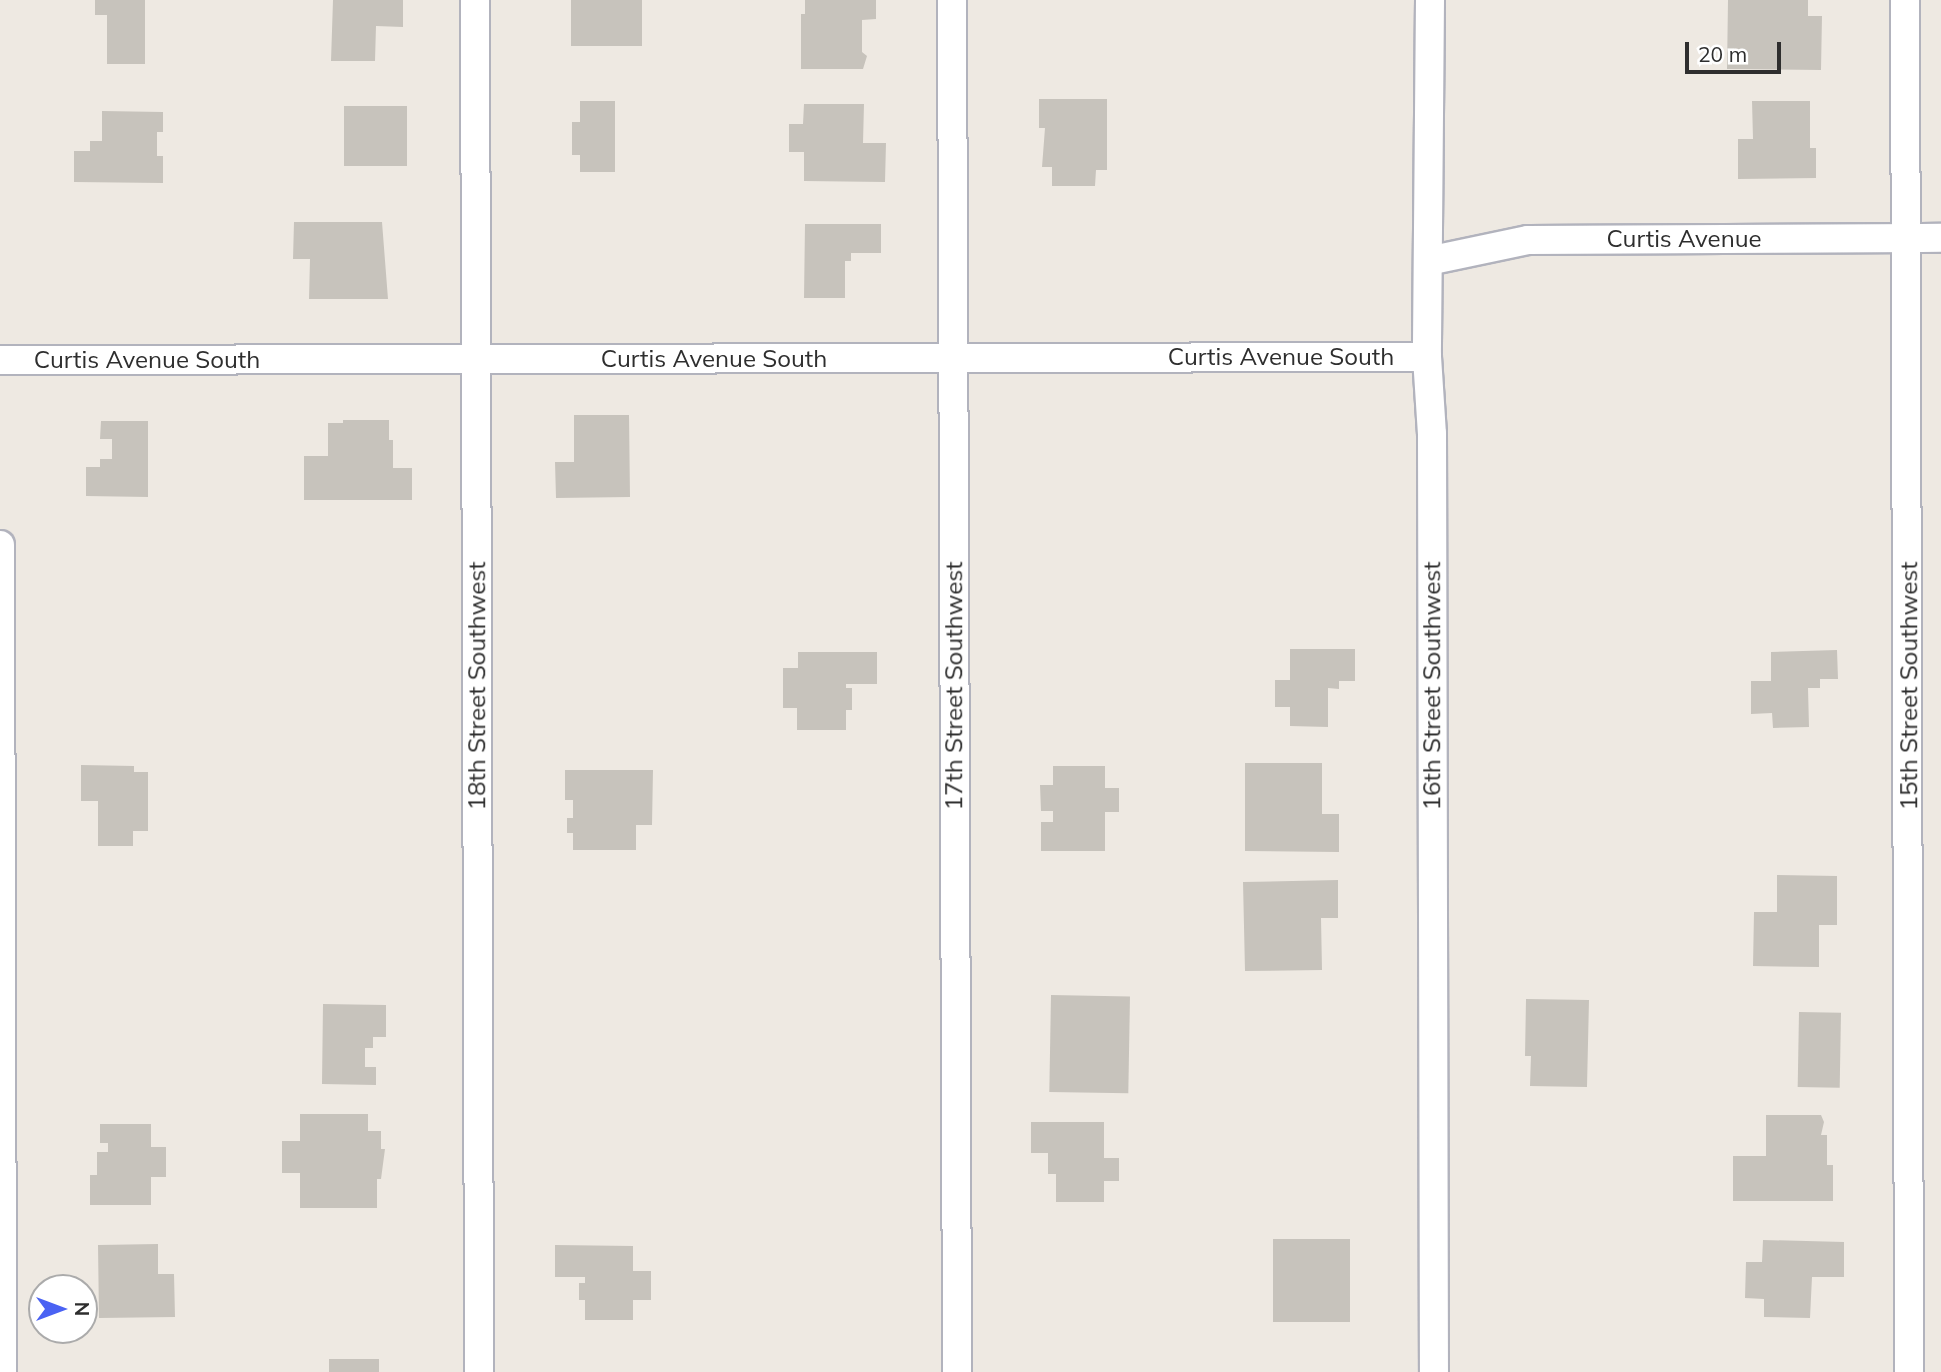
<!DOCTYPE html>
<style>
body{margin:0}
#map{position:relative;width:1941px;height:1372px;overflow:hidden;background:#eee9e2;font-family:Mulish,sans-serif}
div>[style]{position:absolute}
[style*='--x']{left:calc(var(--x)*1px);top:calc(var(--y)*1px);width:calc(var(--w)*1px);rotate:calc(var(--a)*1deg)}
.building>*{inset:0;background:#c7c3bc;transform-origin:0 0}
.roads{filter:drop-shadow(2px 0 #b2b3bd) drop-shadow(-2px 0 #b2b3bd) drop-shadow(0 2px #b2b3bd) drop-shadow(0 -2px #b2b3bd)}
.minor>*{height:28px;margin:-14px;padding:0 14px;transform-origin:14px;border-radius:14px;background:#fff}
span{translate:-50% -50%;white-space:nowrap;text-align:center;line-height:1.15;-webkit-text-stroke:5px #fff;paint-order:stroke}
.street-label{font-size:24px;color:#2e2e2e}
.north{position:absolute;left:28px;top:1274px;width:70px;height:70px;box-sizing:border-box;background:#fff;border:2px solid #ababab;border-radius:50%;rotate:90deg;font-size:19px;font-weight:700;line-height:28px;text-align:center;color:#2e2e2e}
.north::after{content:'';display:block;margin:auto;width:24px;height:32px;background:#4a62f3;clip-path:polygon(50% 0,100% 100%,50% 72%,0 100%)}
.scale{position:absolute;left:1685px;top:42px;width:96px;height:32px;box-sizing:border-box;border:4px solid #2e2e2e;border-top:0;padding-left:9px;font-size:21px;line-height:24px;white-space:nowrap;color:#2e2e2e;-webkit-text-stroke:5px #fff;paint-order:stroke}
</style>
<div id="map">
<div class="building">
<div style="clip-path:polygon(95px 0,145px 0,145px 64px,107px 64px,107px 15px,95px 15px)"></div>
<div style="clip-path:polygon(333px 0,403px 0,403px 27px,376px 26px,375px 61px,331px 61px)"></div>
<div style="left:571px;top:0;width:71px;height:46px"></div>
<div style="clip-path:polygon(805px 0,876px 0,876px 19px,862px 20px,862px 52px,867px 56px,863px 69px,801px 69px,801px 14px,805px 14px)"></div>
<div style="clip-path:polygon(1728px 0,1808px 0,1808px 16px,1822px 16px,1821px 70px,1727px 69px)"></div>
<div style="clip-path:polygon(1039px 99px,1107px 99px,1107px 170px,1096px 170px,1095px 186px,1052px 186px,1052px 167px,1042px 167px,1045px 128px,1039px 128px)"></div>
<div style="clip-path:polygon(580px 101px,615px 101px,615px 172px,580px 172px,580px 155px,572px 155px,572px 122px,580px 122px)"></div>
<div style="clip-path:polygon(1752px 101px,1810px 101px,1810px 148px,1816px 148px,1816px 178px,1738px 179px,1738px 139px,1753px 139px)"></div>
<div style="clip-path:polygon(804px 104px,864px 104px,863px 143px,886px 143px,885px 182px,804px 181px,804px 152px,789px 152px,789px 124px,803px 124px)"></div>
<div style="left:344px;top:106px;width:63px;height:60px"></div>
<div style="clip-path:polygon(102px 111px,163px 112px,163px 132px,157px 132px,157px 156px,163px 156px,163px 183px,74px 182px,74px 151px,90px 151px,90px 141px,102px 141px)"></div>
<div style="clip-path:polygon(294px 222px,382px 222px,388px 299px,309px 299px,310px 259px,293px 259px)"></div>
<div style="clip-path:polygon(805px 224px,881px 224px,881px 253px,851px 253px,851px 261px,845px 261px,845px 298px,804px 298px)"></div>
<div style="clip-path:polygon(574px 415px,629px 415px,630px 497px,556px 498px,555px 462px,574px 462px)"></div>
<div style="clip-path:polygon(343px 420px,389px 420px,389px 440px,393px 440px,393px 468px,412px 468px,412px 500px,304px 500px,304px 456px,328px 456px,328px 423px,343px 423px)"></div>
<div style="clip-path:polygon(101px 421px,148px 421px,148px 497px,86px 496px,86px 467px,100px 467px,100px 459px,112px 459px,112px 439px,100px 439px)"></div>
<div style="clip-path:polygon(1290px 649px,1355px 649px,1355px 681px,1339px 681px,1339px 689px,1328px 688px,1328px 727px,1290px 726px,1290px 707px,1275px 707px,1275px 680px,1290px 680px)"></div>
<div style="clip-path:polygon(1837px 650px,1838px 679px,1820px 679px,1820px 688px,1808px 688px,1809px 727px,1773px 728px,1772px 713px,1751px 714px,1751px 681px,1771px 681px,1771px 652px)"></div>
<div style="clip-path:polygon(798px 652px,877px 652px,877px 684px,846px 684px,846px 688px,852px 688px,852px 710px,846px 710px,846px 730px,797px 730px,797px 708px,783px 708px,783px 668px,798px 668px)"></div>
<div style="clip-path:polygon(1245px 763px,1322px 763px,1322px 814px,1339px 814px,1339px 852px,1245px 851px)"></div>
<div style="clip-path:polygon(81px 765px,134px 766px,134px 772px,148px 772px,148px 831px,133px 831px,133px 846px,98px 846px,98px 801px,81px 801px)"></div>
<div style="clip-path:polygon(1053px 766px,1105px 766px,1105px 788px,1119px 788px,1119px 812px,1105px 812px,1105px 851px,1041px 851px,1041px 822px,1053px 822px,1053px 811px,1041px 811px,1040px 785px,1053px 785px)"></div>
<div style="clip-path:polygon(565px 770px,653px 770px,652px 825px,636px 825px,636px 850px,573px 850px,573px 833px,567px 833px,567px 818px,573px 818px,573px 800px,565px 800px)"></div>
<div style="clip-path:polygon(1777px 875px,1837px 876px,1837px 925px,1819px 925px,1819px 967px,1753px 966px,1754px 912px,1777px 912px)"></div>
<div style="clip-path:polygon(1338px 880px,1338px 918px,1321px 918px,1322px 970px,1245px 971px,1243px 882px)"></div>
<div style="left:1051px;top:995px;width:79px;height:97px;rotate:1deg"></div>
<div style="clip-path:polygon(1526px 999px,1589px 1000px,1587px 1087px,1530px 1086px,1531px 1056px,1525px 1056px)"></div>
<div style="clip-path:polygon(323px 1004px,386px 1005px,386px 1037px,373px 1037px,373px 1048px,365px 1048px,365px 1067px,376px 1067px,376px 1085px,322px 1084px)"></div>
<div style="left:1799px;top:1012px;width:42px;height:75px;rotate:1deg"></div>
<div style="clip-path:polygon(300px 1114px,368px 1114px,368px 1131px,381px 1131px,381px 1149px,385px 1149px,381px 1179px,377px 1179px,377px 1208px,300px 1208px,300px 1173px,282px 1173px,282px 1141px,300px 1141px)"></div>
<div style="clip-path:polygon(1766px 1115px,1821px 1115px,1824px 1122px,1821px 1135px,1827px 1135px,1827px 1165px,1833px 1165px,1833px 1201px,1733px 1201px,1733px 1156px,1766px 1156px)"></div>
<div style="clip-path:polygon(1031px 1122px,1104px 1122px,1104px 1158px,1119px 1158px,1119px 1181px,1104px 1181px,1104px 1202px,1056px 1202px,1056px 1174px,1048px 1174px,1048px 1153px,1031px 1153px)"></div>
<div style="clip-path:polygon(100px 1124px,151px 1124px,151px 1147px,166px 1147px,166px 1177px,151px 1177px,151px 1205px,90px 1205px,90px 1175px,97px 1175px,97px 1152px,108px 1152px,108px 1143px,100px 1143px)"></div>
<div style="left:1350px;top:1239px;width:83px;height:77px;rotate:90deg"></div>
<div style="clip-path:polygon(1763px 1240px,1844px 1242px,1844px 1277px,1812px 1277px,1810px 1318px,1764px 1317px,1764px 1299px,1745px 1298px,1746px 1262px,1762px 1262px)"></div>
<div style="clip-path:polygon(158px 1244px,158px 1274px,174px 1274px,175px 1317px,99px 1318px,98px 1245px)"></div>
<div style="clip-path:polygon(555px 1245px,633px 1246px,633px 1271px,651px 1271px,651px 1300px,633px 1300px,633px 1320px,585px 1320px,585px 1300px,579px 1300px,579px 1283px,585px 1283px,585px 1277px,555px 1277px)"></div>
<div style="left:329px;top:1359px;width:50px;height:13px"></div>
</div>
<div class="roads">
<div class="minor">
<div style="--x:475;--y:0;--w:1372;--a:89.83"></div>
<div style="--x:952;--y:0;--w:1372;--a:89.79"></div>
<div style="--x:1430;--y:0;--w:357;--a:90.5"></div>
<div style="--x:1427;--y:357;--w:77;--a:86.3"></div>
<div style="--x:1432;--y:434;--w:938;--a:89.88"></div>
<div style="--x:1905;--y:0;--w:1372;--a:89.83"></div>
<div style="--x:1428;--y:261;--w:102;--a:-11.9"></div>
<div style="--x:1528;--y:240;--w:413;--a:-0.3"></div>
<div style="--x:0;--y:360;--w:1427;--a:-0.12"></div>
<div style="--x:0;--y:545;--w:827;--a:89.86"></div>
</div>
</div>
<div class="street-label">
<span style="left:1684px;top:239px">Curtis Avenue</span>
<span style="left:1281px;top:357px">Curtis Avenue South</span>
<span style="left:714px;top:359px">Curtis Avenue South</span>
<span style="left:147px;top:360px">Curtis Avenue South</span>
<span style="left:477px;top:686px;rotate:-90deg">18th Street Southwest</span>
<span style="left:954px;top:686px;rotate:-90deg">17th Street Southwest</span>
<span style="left:1432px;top:686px;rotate:-90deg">16th Street Southwest</span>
<span style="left:1909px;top:686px;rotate:-90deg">15th Street Southwest</span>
</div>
<div class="north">N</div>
<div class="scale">20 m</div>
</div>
